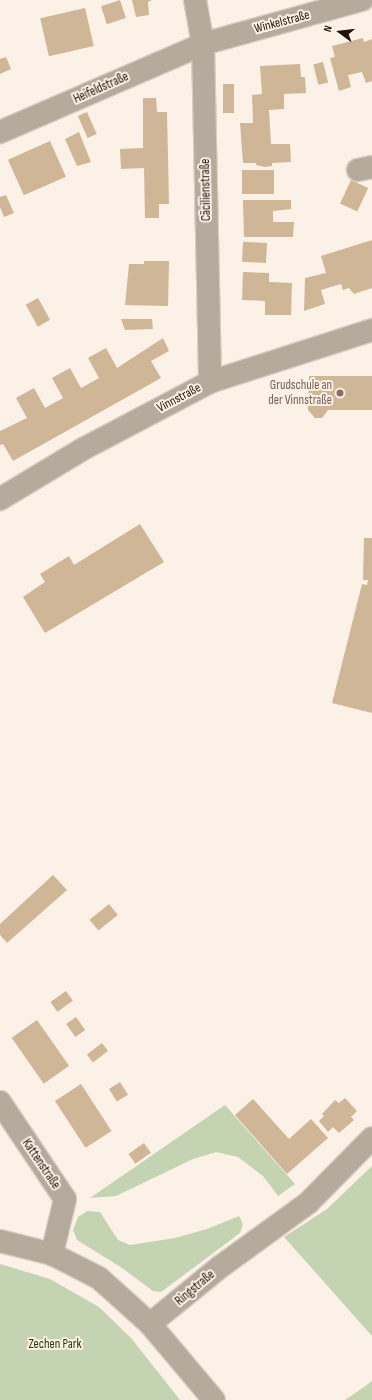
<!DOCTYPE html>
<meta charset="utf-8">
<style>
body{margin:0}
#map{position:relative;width:372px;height:1400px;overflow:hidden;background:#fcf1e6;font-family:"Sofia Sans Condensed",sans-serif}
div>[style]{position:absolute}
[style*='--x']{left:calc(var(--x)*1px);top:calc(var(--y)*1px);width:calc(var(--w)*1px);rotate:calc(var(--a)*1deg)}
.green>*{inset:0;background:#c4d4b3}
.building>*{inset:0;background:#cfb696;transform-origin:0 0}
.roads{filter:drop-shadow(1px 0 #d8cec3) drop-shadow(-1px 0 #d8cec3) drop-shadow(0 1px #d8cec3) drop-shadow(0 -1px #d8cec3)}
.minor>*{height:22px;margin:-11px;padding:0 11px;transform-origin:11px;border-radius:11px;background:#b5ab9c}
.dots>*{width:11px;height:11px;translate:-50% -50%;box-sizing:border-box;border:2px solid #fcf1e6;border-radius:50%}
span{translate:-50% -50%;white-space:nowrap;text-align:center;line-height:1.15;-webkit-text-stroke:4px #fcf1e6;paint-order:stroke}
.street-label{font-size:13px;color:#1d140a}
.education-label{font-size:13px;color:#785e54}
.right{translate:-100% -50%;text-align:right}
.park-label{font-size:13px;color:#253a02}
.north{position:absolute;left:320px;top:12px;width:40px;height:40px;-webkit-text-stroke:3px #fcf1e6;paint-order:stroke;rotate:285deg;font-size:11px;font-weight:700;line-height:16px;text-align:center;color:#1d140a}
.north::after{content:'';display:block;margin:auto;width:14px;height:18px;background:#1d140a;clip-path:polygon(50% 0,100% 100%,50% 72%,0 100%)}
</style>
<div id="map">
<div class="green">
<div style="clip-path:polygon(225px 1105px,295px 1184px,278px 1196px,263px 1176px,238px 1157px,216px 1152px,193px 1159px,116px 1196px,90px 1198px)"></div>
<div style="clip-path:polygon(372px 1166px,372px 1336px,284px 1237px,327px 1209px)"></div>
<div style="clip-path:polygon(87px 1211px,100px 1212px,118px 1240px,130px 1245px,175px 1238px,207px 1229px,239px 1216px,243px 1224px,240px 1233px,161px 1292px,153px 1291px,122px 1268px,77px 1240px,73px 1230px,78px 1217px)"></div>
<div style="clip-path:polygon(0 1264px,50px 1279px,99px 1307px,131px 1338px,180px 1400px,0 1400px)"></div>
<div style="clip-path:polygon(372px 1381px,372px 1400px,345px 1400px,364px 1387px)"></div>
</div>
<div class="building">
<div style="left:120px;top:0;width:19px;height:20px;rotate:72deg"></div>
<div style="clip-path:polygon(132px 0,152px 0,148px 2px,149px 15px,136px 17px)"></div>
<div style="left:85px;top:8px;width:39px;height:46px;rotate:77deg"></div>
<div style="clip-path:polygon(363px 38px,364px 42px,372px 39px,372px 81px,366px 83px,362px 72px,348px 75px,351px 87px,339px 91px,330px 58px,335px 57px,332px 46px)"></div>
<div style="clip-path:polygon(6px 57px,11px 69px,0 74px,0 59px)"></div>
<div style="left:323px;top:62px;width:21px;height:10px;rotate:76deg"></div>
<div style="clip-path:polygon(300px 64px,301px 77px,305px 77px,306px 93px,284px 94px,284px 109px,269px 110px,271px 144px,290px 144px,291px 162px,272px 163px,272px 166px,265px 167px,256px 165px,256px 163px,243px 163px,240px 123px,253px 123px,252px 95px,262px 94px,260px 66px)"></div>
<div style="left:223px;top:84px;width:11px;height:29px"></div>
<div style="clip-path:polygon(143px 98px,156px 98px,157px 112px,167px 112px,169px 204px,159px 204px,159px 218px,145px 218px,144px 168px,121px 169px,120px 149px,143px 148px)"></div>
<div style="left:87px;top:112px;width:24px;height:10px;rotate:66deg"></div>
<div style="clip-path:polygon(79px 132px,91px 162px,77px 166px,65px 139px)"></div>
<div style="left:50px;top:141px;width:39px;height:46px;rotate:66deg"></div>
<div style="left:242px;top:170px;width:32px;height:24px"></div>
<div style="left:351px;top:180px;width:19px;height:26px;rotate:25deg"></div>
<div style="clip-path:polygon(6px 195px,14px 213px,4px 217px,0 207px,0 197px)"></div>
<div style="clip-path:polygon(243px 200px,291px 200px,291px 209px,273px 211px,273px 222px,294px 222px,293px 237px,244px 237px)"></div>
<div style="clip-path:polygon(372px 240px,372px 288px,354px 294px,349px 288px,343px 290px,341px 284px,321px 290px,325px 304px,304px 311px,305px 278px,326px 273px,321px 256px)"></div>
<div style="left:267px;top:243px;width:20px;height:24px;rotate:93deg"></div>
<div style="clip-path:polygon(144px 261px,169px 261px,168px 306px,125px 305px,129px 264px,144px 264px)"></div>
<div style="clip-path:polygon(243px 272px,269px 273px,269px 282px,292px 283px,291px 315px,265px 315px,265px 301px,242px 300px)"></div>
<div style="left:38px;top:298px;width:25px;height:14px;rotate:61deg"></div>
<div style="clip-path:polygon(121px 319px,152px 319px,153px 329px,125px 330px)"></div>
<div style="clip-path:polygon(163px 338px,169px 351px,151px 361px,161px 378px,13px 461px,3px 444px,0 445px,0 431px,27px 418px,16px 398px,34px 388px,45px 408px,63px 398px,52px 378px,70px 368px,81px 388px,99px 378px,88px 358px,106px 348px,117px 368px)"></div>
<div style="clip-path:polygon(309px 376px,372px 376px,372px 410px,328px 410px,322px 418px,315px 418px,308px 410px)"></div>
<div style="clip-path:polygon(140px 524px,164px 562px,45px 633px,23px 597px,45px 582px,40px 574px,69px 556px,74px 565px)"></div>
<div style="clip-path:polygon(364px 538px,372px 538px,372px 713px,332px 703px,362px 584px,367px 585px,368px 580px,363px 580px)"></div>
<div style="clip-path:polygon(53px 875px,67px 890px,7px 943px,0 935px,0 924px)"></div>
<div style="left:109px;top:904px;width:14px;height:25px;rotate:51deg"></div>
<div style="left:66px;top:991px;width:12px;height:19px;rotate:55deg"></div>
<div style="left:76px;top:1017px;width:16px;height:12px;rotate:55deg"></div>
<div style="left:37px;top:1020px;width:56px;height:31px;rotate:55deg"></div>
<div style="left:102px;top:1043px;width:10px;height:19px;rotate:53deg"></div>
<div style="left:120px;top:1082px;width:15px;height:13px;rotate:58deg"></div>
<div style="left:81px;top:1084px;width:56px;height:31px;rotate:57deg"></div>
<div style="clip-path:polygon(345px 1098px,357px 1111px,351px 1117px,354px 1120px,339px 1133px,333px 1127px,328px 1132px,319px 1121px,324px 1116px,322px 1114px,335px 1100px,339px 1103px)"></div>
<div style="clip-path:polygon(253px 1099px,289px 1139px,311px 1119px,328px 1138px,287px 1174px,235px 1115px)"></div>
<div style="left:144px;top:1143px;width:12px;height:19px;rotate:55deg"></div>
</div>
<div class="roads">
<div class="minor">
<div style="--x:195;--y:0;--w:45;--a:79.7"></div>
<div style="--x:203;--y:44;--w:338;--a:88.8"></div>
<div style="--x:0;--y:132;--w:221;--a:-23.4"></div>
<div style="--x:203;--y:44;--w:165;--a:-15.5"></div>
<div style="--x:358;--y:170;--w:14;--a:-12"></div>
<div style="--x:0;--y:499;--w:97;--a:-31.1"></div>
<div style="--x:83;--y:449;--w:144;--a:-27.8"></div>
<div style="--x:210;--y:382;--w:170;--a:-17.8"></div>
<div style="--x:0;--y:1102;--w:117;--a:56.2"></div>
<div style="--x:65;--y:1199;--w:57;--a:103.3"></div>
<div style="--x:0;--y:1241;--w:54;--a:14"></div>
<div style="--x:52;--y:1254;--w:53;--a:27.1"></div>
<div style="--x:99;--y:1278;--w:69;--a:42"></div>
<div style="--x:150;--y:1324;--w:99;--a:49.9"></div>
<div style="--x:150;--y:1324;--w:90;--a:-39.2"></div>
<div style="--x:220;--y:1267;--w:109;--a:-36"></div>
<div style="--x:308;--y:1203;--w:91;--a:-45.4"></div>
</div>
</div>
<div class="dots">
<div style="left:340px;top:393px;background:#8d6e63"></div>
</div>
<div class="street-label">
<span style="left:282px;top:22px;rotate:-15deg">Winkelstraße</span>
<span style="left:101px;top:88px;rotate:-24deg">Heifeldstraße</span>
<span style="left:206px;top:190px;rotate:-91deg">Cäcilienstraße</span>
<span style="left:179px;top:398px;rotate:-28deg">Vinnstraße</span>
<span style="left:41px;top:1164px;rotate:56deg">Kattenstraße</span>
<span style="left:195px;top:1288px;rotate:-40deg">Ringstraße</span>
</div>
<div class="education-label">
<span class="right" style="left:332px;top:393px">Grudschule an<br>der Vinnstraße</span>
</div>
<div class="park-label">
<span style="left:55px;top:1344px">Zechen Park</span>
</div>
<div class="north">N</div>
</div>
